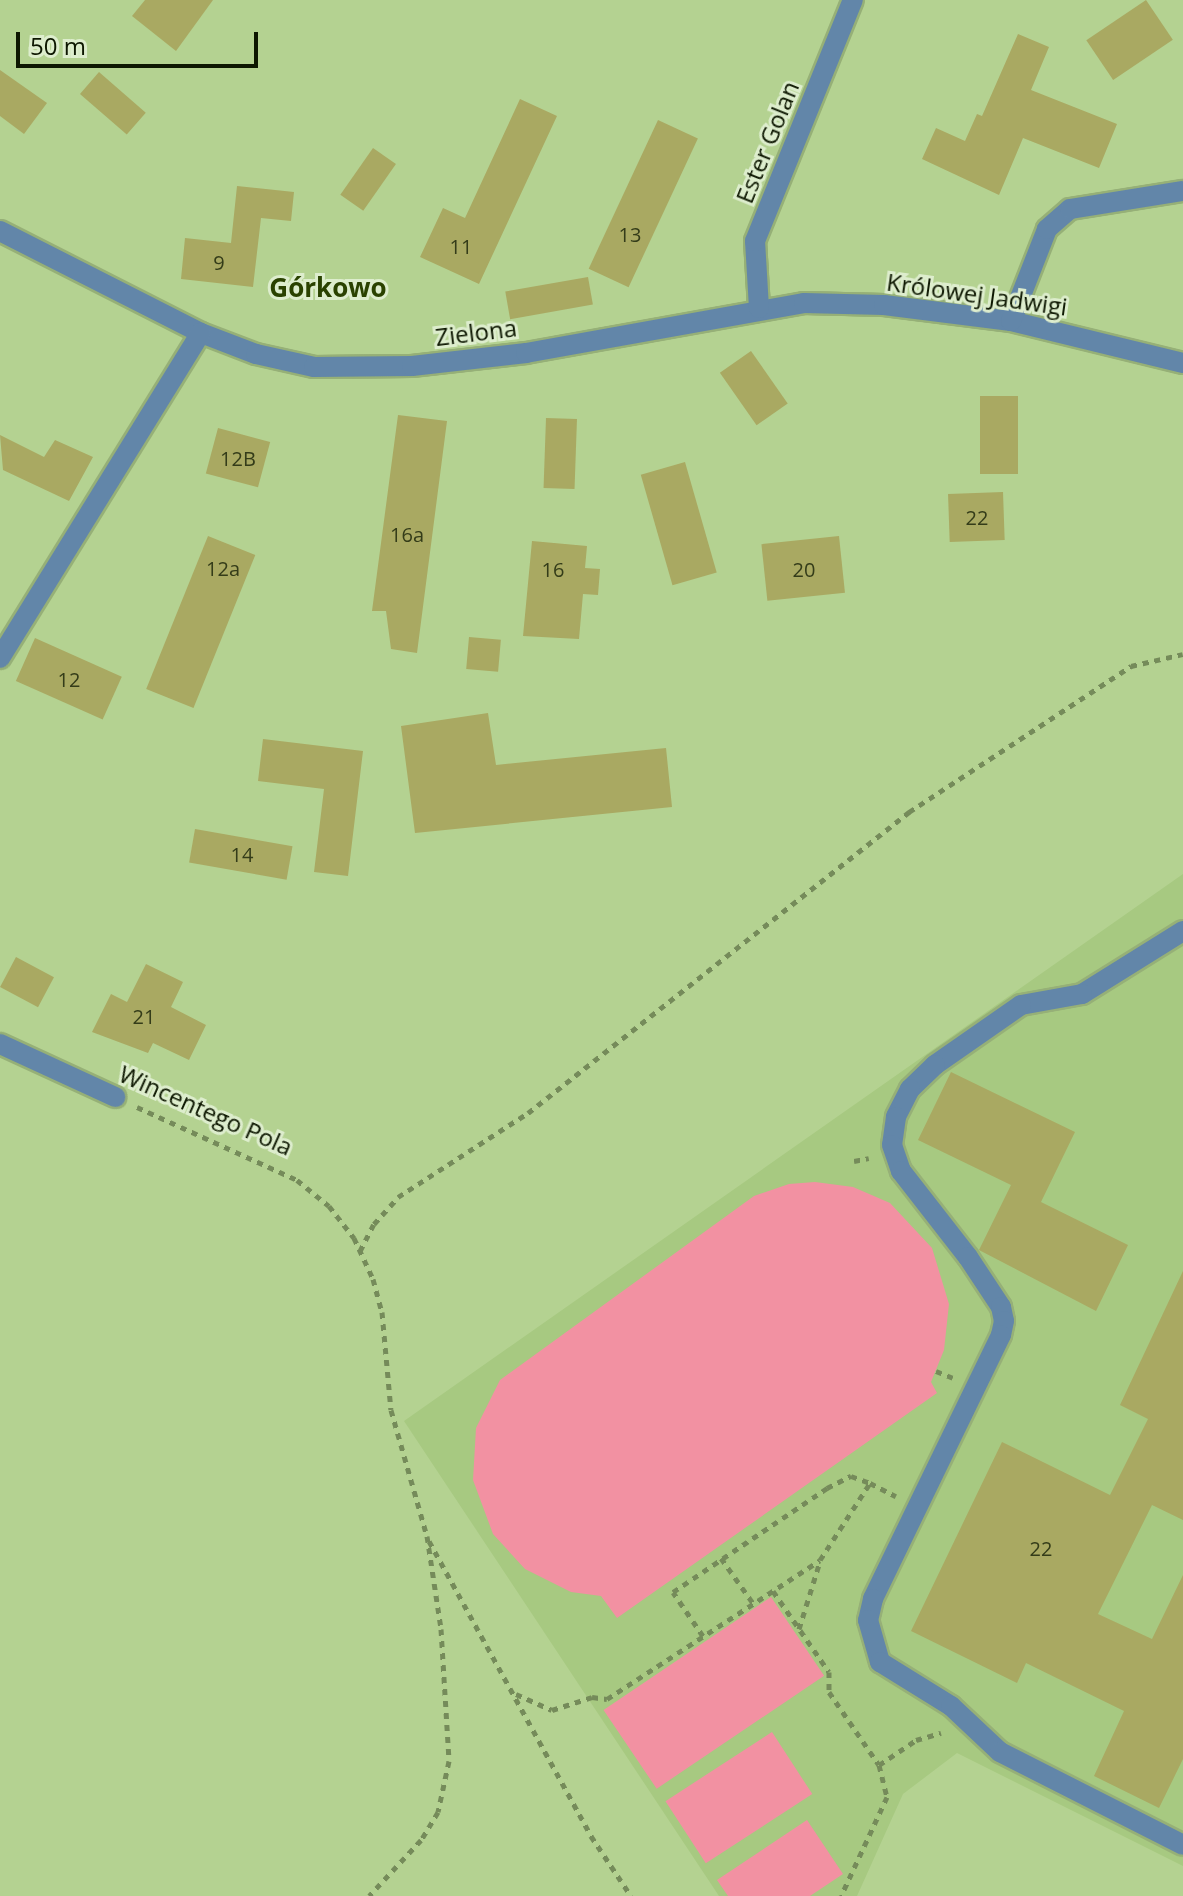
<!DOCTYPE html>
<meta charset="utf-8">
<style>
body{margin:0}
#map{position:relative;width:1183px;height:1896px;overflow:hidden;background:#b4d291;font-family:"Open Sans",sans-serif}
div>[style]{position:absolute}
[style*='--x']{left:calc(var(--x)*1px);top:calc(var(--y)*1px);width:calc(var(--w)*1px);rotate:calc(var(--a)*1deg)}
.built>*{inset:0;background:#a7c981}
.green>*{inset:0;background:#f291a2;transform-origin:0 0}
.building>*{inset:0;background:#a9a962;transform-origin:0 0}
.path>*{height:5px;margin-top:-2.5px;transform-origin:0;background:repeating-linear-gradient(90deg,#758b5a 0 6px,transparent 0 12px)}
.roads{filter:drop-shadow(2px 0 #96b077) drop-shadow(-2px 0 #96b077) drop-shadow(0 2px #96b077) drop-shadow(0 -2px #96b077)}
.minor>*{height:20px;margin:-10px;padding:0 10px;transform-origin:10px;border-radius:10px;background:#6286a9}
span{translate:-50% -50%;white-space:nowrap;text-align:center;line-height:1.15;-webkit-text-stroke:6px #ddedcd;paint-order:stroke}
.number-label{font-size:20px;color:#343c19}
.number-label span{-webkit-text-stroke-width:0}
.street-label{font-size:24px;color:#0d1701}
.neighbourhood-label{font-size:26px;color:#2a4200;font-weight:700}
.scale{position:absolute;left:16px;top:32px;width:242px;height:36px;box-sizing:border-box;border:4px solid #0d1701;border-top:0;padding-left:10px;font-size:24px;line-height:28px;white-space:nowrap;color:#0d1701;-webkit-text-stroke:6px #ddedcd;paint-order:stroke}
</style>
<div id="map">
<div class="built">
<div style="clip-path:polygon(1183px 874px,1183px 1866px,957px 1753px,903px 1794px,857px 1896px,719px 1896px,404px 1421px)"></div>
</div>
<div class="green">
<div style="clip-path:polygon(815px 1182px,853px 1187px,890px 1203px,932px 1248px,949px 1304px,944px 1350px,931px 1382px,937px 1393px,617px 1618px,601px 1596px,571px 1592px,525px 1569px,493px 1534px,473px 1480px,476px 1428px,500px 1380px,754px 1196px,789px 1184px)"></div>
<div style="left:771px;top:1597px;width:95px;height:202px;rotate:56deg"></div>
<div style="left:772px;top:1732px;width:74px;height:127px;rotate:57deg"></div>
<div style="clip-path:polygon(807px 1820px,843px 1874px,810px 1896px,728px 1896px,717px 1880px)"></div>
</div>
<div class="building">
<div style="clip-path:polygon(145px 0,213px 0,176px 51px,132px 16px)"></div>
<div style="left:1146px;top:0;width:48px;height:72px;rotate:56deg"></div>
<div style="clip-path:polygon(1018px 34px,1049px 47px,1031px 90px,1117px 124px,1099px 168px,1023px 138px,999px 195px,922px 159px,936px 128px,965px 141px,977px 114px,982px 116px)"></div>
<div style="clip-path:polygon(0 70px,47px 103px,24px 134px,0 116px)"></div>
<div style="left:99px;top:72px;width:62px;height:29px;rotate:41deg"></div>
<div style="clip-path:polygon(520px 99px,557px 116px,479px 284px,420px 257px,443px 208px,465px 218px)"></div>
<div style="left:658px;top:120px;width:44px;height:164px;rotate:25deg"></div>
<div style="left:373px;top:148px;width:28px;height:57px;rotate:35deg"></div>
<div style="clip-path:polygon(237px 186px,294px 192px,291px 221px,261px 218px,253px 287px,181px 279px,185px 238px,231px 243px)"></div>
<div style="left:588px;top:277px;width:28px;height:84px;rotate:80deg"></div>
<div style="left:751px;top:351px;width:64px;height:38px;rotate:55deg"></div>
<div style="left:980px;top:396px;width:38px;height:78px"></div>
<div style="clip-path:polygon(398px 415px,447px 421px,417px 653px,391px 649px,386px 611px,372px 611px)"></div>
<div style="left:546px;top:418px;width:31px;height:70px;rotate:2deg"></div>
<div style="left:218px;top:428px;width:54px;height:47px;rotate:15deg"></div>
<div style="clip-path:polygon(0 435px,44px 457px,55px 440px,93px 457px,69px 501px,3px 470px)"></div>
<div style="left:685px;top:462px;width:115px;height:46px;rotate:74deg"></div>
<div style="left:1003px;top:492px;width:48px;height:55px;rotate:88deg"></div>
<div style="left:208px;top:536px;width:51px;height:165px;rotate:22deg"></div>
<div style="left:839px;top:536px;width:57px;height:78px;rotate:84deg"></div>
<div style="clip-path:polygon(532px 541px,587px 546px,585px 568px,600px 569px,598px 595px,583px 594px,579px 639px,523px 636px)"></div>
<div style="left:469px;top:637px;width:32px;height:32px;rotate:5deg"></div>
<div style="left:35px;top:638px;width:95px;height:47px;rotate:24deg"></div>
<div style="clip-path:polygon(488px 713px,496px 765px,666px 748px,672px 807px,415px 833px,401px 726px)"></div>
<div style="clip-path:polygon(263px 739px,363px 751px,348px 876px,314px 872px,324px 789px,258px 781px)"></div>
<div style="left:195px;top:829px;width:99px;height:34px;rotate:10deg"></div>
<div style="left:16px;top:957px;width:43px;height:34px;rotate:28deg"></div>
<div style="clip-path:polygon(146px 964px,183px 982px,171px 1007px,206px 1025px,189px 1060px,153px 1043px,148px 1053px,92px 1032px,111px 994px,127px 1002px)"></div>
<div style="clip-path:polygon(951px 1072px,1075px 1132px,1041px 1202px,1128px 1245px,1096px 1311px,979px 1250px,1011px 1185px,918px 1140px)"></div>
<div style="clip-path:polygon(1183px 1271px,1183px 1520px,1152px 1505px,1098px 1614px,1152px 1639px,1183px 1575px,1183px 1759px,1159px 1808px,1094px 1776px,1124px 1711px,1026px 1663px,1017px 1683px,911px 1631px,1002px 1442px,1110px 1495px,1148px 1419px,1120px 1405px)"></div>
</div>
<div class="path">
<div style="--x:137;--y:1107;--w:176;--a:24.5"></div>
<div style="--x:297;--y:1180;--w:41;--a:39.1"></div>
<div style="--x:329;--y:1206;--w:41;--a:52"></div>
<div style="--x:354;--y:1238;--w:45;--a:65.1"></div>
<div style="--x:373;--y:1279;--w:34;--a:75"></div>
<div style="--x:382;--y:1312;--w:98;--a:84.8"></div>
<div style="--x:391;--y:1410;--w:131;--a:74.1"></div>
<div style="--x:427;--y:1536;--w:94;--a:81.4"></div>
<div style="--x:441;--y:1629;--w:132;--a:86.5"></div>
<div style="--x:449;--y:1761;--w:52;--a:102.2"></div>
<div style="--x:438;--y:1812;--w:33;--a:121"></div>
<div style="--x:421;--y:1840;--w:76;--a:132.9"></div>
<div style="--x:854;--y:1161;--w:15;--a:-11"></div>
<div style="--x:360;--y:1251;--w:30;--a:-63"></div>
<div style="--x:374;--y:1224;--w:36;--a:-48"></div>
<div style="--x:398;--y:1197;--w:155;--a:-32.9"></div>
<div style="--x:528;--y:1113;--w:486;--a:-38.3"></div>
<div style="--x:909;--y:812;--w:266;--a:-33.3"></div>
<div style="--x:1131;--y:666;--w:53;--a:-13"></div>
<div style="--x:936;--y:1371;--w:18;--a:22"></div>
<div style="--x:429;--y:1541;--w:337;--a:61.2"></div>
<div style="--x:591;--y:1836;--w:72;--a:56.3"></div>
<div style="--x:721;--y:1558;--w:55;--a:54.6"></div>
<div style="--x:773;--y:1591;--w:98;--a:55.3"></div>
<div style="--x:829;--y:1672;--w:20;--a:90"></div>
<div style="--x:829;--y:1692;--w:88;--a:55.6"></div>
<div style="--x:879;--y:1765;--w:33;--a:76"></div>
<div style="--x:887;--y:1797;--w:109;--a:114.9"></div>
<div style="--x:799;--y:1629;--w:71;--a:-72.8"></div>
<div style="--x:703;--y:1636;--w:53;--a:-124.3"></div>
<div style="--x:673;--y:1592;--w:186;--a:-34"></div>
<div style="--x:827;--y:1488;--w:27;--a:-27"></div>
<div style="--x:851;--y:1476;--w:20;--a:20"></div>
<div style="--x:516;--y:1694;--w:39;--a:24"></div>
<div style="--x:552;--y:1710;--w:42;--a:-18"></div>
<div style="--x:592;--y:1697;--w:15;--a:8"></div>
<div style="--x:607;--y:1699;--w:254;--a:-33.1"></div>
<div style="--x:820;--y:1560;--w:92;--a:-57"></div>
<div style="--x:870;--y:1483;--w:29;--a:27"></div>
<div style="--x:879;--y:1765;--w:45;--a:-34"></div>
<div style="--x:916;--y:1740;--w:26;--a:-16"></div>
</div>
<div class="roads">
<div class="minor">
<div style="--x:0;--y:231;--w:225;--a:26.9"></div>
<div style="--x:201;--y:333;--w:59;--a:20.9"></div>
<div style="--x:256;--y:354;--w:59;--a:12.6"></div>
<div style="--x:314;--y:367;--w:98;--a:-0.6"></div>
<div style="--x:412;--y:366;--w:115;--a:-6.5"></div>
<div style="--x:526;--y:353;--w:282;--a:-10.2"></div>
<div style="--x:804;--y:303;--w:80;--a:1.4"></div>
<div style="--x:884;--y:305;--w:128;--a:7.2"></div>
<div style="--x:1011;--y:321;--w:177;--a:13.7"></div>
<div style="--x:759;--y:308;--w:67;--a:-93.4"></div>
<div style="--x:755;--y:241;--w:260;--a:-67.9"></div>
<div style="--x:1011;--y:321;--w:99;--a:-68.6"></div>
<div style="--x:1047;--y:229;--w:30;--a:-41"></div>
<div style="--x:1070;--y:209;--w:114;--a:-9.1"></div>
<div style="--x:0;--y:658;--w:382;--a:-58.3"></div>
<div style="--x:1183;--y:931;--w:119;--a:148"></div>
<div style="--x:1082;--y:994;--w:62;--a:169.8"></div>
<div style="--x:1021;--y:1005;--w:105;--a:145.1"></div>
<div style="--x:935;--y:1065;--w:35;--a:136"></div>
<div style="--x:910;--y:1089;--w:31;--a:117"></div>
<div style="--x:896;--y:1117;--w:28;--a:98"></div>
<div style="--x:892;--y:1145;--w:28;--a:71"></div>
<div style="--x:901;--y:1171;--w:109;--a:52.1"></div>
<div style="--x:968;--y:1257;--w:60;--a:56.6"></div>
<div style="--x:1001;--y:1307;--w:14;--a:78"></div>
<div style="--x:1004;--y:1321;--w:14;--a:102"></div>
<div style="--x:1001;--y:1335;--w:293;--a:115.9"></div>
<div style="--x:873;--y:1599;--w:22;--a:103"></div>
<div style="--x:868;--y:1620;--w:44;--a:74.1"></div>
<div style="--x:880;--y:1662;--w:84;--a:31.8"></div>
<div style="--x:951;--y:1706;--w:67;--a:43.2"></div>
<div style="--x:1000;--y:1752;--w:205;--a:26.9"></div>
<div style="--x:0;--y:1044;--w:127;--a:24.7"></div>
</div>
</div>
<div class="number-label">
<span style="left:630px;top:234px">13</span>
<span style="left:461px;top:246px">11</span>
<span style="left:219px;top:262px">9</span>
<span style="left:238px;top:458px">12B</span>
<span style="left:977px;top:517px">22</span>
<span style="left:407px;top:534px">16a</span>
<span style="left:223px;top:568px">12a</span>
<span style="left:553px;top:569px">16</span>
<span style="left:804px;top:569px">20</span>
<span style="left:69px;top:679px">12</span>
<span style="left:242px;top:854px">14</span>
<span style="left:144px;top:1016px">21</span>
<span style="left:1041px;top:1548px">22</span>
</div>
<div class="street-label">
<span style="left:767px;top:142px;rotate:-68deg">Ester Golan</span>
<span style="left:977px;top:294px;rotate:8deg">Królowej Jadwigi</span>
<span style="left:476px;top:332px;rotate:-7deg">Zielona</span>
<span style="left:206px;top:1110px;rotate:24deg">Wincentego Pola</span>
</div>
<div class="neighbourhood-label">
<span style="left:328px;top:288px">Górkowo</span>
</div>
<div class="scale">50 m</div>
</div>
